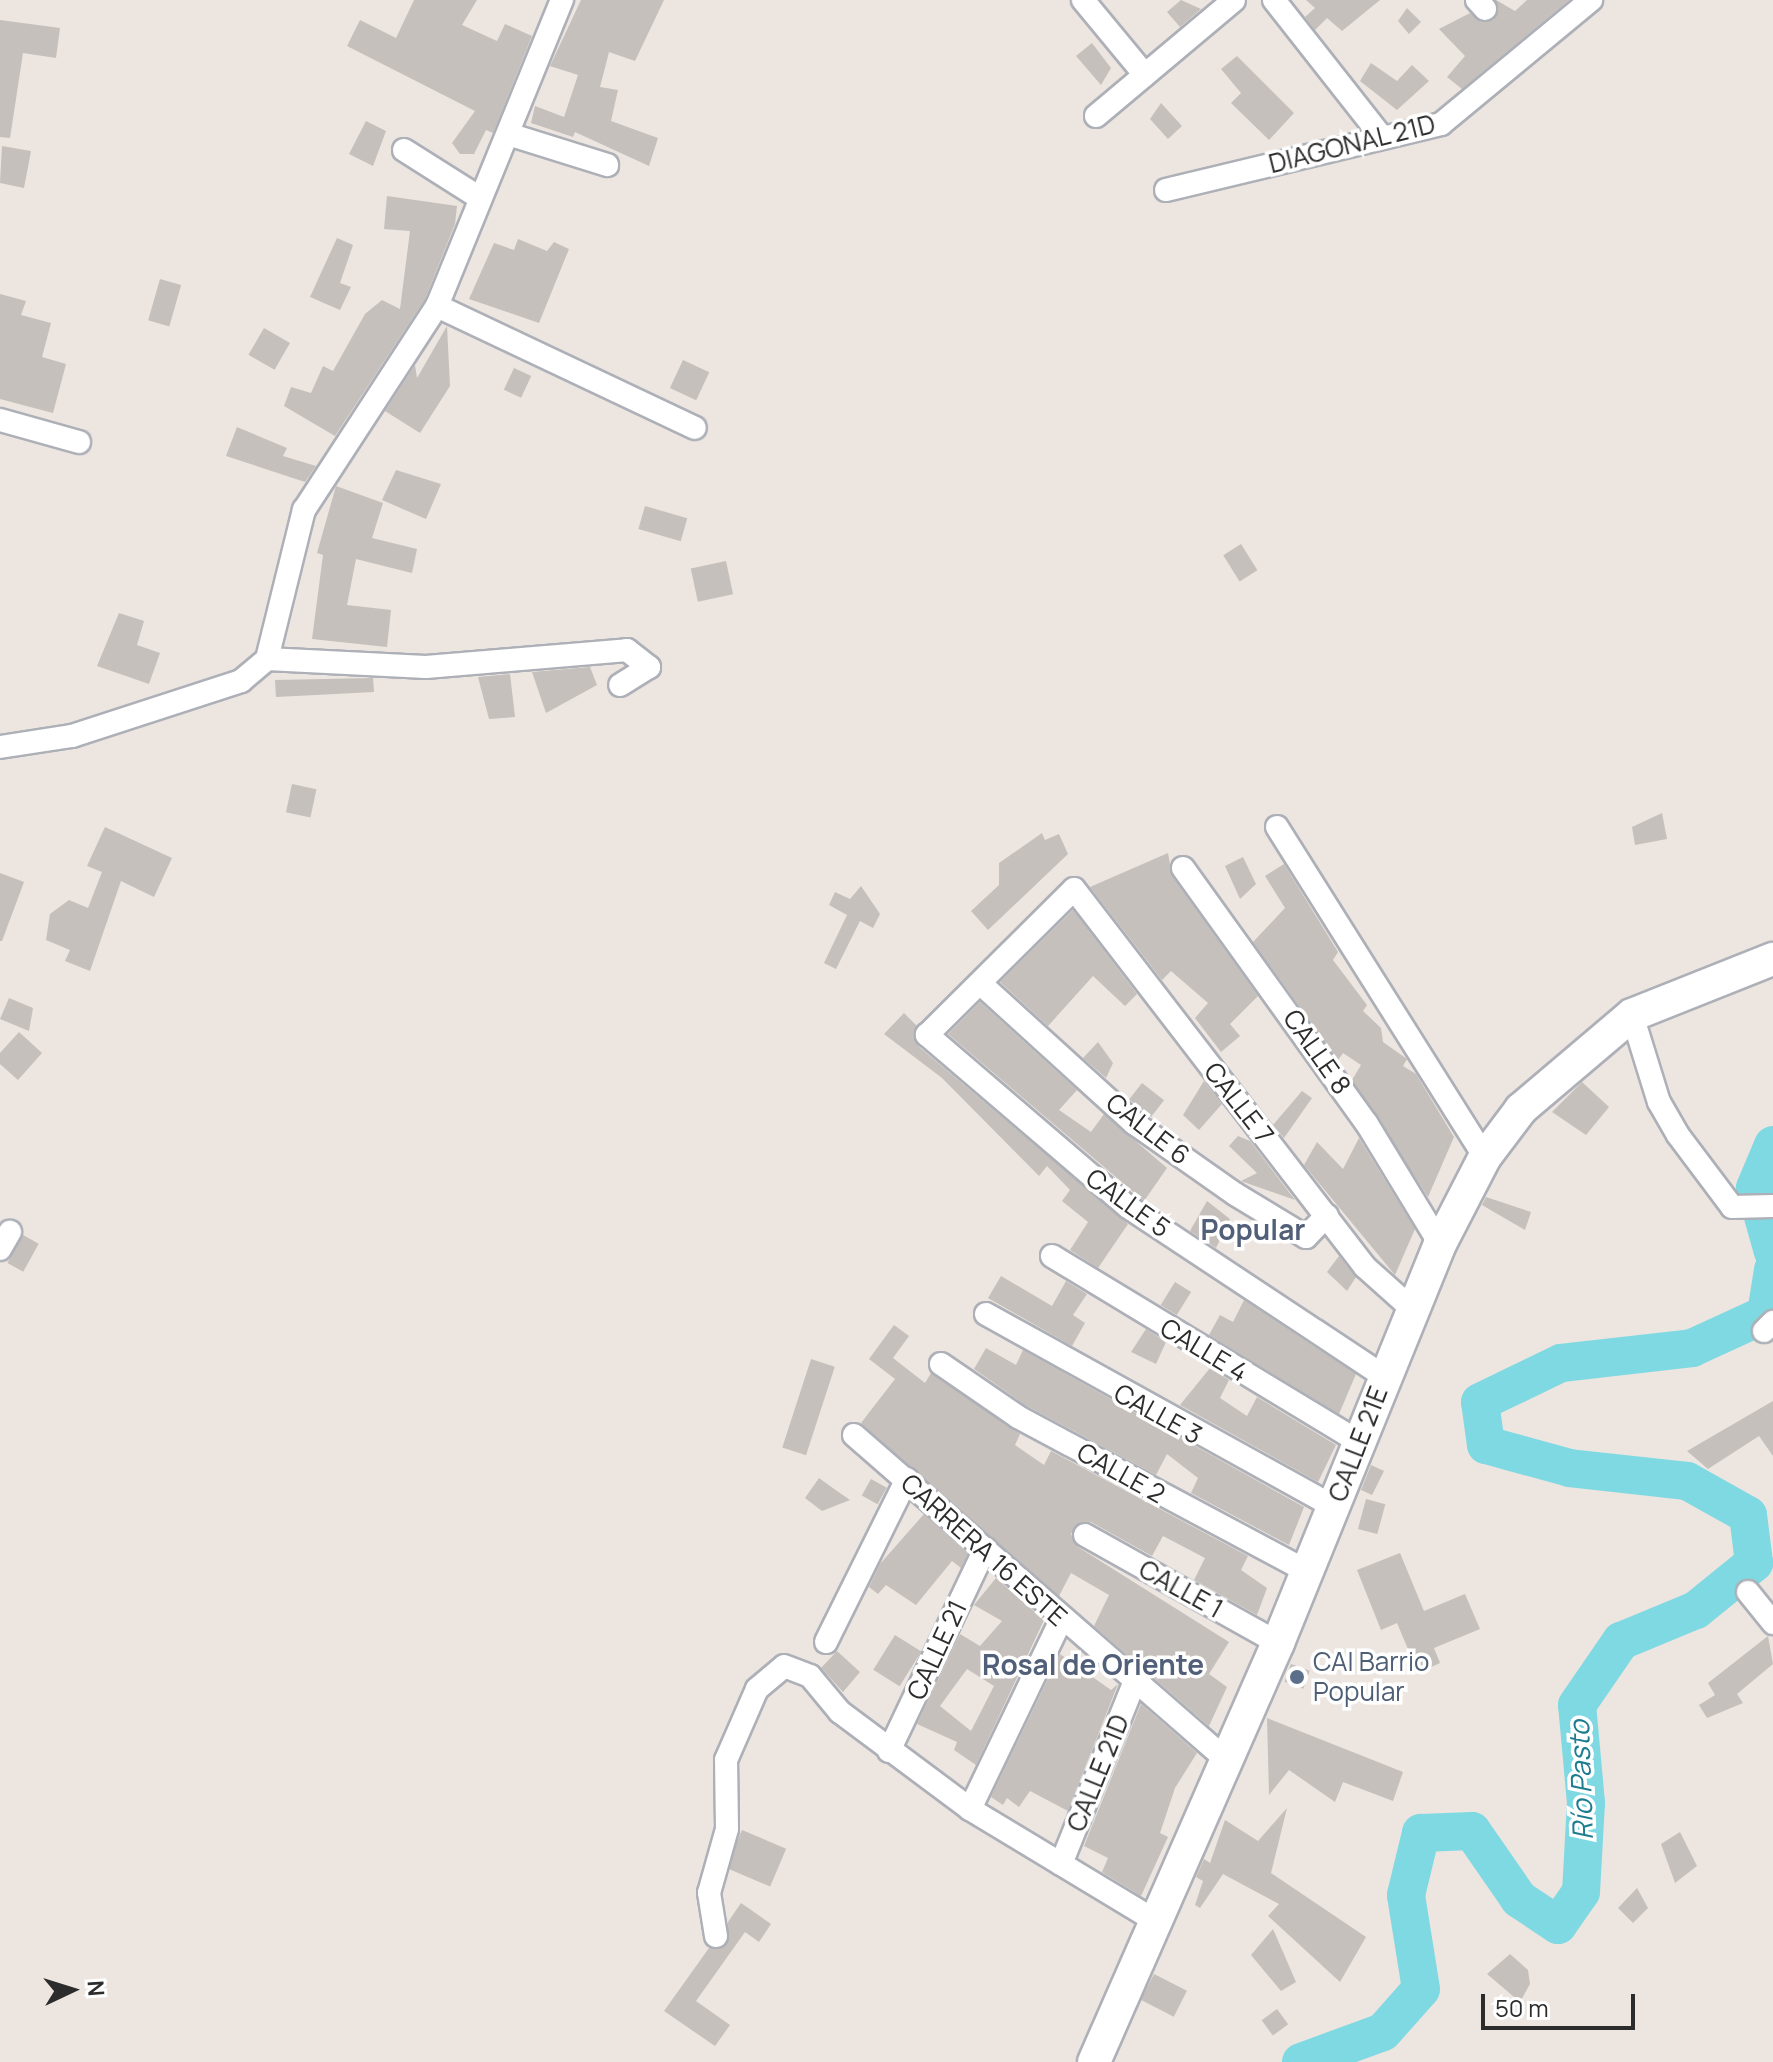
<!DOCTYPE html>
<meta charset="utf-8">
<style>
body{margin:0}
#map{position:relative;width:1773px;height:2062px;overflow:hidden;background:#ece5e0;font-family:Manrope,sans-serif}
div>[style]{position:absolute}
[style*='--x']{left:calc(var(--x)*1px);top:calc(var(--y)*1px);width:calc(var(--w)*1px);rotate:calc(var(--a)*1deg)}
.river>*{height:38px;margin:-19px;padding:0 19px;transform-origin:19px;border-radius:19px;background:#7fd9e2}
.building>*{inset:0;background:#c5c0bb;transform-origin:0 0}
.roads{filter:drop-shadow(2px 0 #adb0b7) drop-shadow(-2px 0 #adb0b7) drop-shadow(0 2px #adb0b7) drop-shadow(0 -2px #adb0b7)}
.street>*{height:22px;margin:-11px;padding:0 11px;transform-origin:11px;border-radius:11px;background:#fff}
.secondary>*{height:32px;margin:-16px;padding:0 16px;transform-origin:16px;border-radius:16px;background:#fff}
.dots>*{width:22px;height:22px;translate:-50% -50%;box-sizing:border-box;border:4px solid #fff;border-radius:50%}
span{translate:-50% -50%;white-space:nowrap;text-align:center;line-height:1.15;-webkit-text-stroke:7px #fff;paint-order:stroke}
.street-label{font-size:26px;color:#2c2c2c}
.service-label{font-size:26px;color:#4e5e75}
.left{translate:0 -50%;text-align:left}
.neighbourhood-label{font-size:28px;color:#515f78;font-weight:700}
.water-label{font-size:28px;color:#1d7c90;font-style:italic}
.north{position:absolute;left:32px;top:1950px;width:80px;height:80px;-webkit-text-stroke:6px #fff;paint-order:stroke;rotate:86deg;font-size:22px;font-weight:700;line-height:32px;text-align:center;color:#2c2c2c}
.north::after{content:'';display:block;margin:auto;width:28px;height:36px;background:#2c2c2c;clip-path:polygon(50% 0,100% 100%,50% 72%,0 100%)}
.scale{position:absolute;left:1481px;top:1994px;width:154px;height:36px;box-sizing:border-box;border:4px solid #2c2c2c;border-top:0;padding-left:10px;font-size:24px;line-height:28px;white-space:nowrap;color:#2c2c2c;-webkit-text-stroke:6px #fff;paint-order:stroke}
</style>
<div id="map">
<div class="river">
<div style="--x:1773;--y:1145;--w:47;--a:112.7"></div>
<div style="--x:1755;--y:1188;--w:66;--a:74.3"></div>
<div style="--x:1301;--y:2062;--w:87;--a:-20.1"></div>
<div style="--x:1383;--y:2032;--w:57;--a:-48.5"></div>
<div style="--x:1421;--y:1989;--w:95;--a:-99.1"></div>
<div style="--x:1406;--y:1895;--w:64;--a:-76.4"></div>
<div style="--x:1421;--y:1833;--w:51;--a:-2.2"></div>
<div style="--x:1472;--y:1831;--w:83;--a:55.3"></div>
<div style="--x:1519;--y:1899;--w:47;--a:33.7"></div>
<div style="--x:1558;--y:1925;--w:40;--a:-55.1"></div>
<div style="--x:1581;--y:1892;--w:89;--a:-86.8"></div>
<div style="--x:1586;--y:1803;--w:98;--a:-95.2"></div>
<div style="--x:1577;--y:1705;--w:78;--a:-55.5"></div>
<div style="--x:1621;--y:1641;--w:81;--a:-22.5"></div>
<div style="--x:1696;--y:1610;--w:75;--a:-39"></div>
<div style="--x:1754;--y:1563;--w:48;--a:-97.1"></div>
<div style="--x:1748;--y:1515;--w:70;--a:-150.9"></div>
<div style="--x:1687;--y:1481;--w:118;--a:-173.7"></div>
<div style="--x:1570;--y:1468;--w:87;--a:-164.7"></div>
<div style="--x:1486;--y:1445;--w:43;--a:-97.9"></div>
<div style="--x:1480;--y:1402;--w:90;--a:-25.7"></div>
<div style="--x:1561;--y:1363;--w:132;--a:-6.5"></div>
<div style="--x:1692;--y:1348;--w:81;--a:-24.7"></div>
<div style="--x:1766;--y:1314;--w:45;--a:-81"></div>
</div>
<div class="building">
<div style="clip-path:polygon(414px 0,477px 0,462px 25px,497px 41px,505px 24px,532px 36px,493px 133px,486px 130px,474px 154px,460px 154px,452px 143px,475px 111px,347px 46px,360px 20px,396px 38px)"></div>
<div style="clip-path:polygon(581px 0,664px 0,635px 61px,609px 52px,600px 87px,618px 90px,611px 121px,658px 138px,649px 166px,575px 132px,573px 137px,531px 123px,535px 106px,564px 117px,578px 75px,550px 66px)"></div>
<div style="clip-path:polygon(1181px 0,1201px 9px,1180px 27px,1167px 12px)"></div>
<div style="clip-path:polygon(1306px 0,1380px 0,1342px 31px,1327px 18px,1315px 30px,1305px 17px,1315px 8px)"></div>
<div style="clip-path:polygon(1496px 0,1515px 11px,1527px 0,1569px 0,1462px 89px,1447px 77px,1465px 56px,1439px 29px,1470px 13px,1481px 22px,1494px 20px)"></div>
<div style="clip-path:polygon(1407px 8px,1421px 22px,1409px 34px,1398px 21px)"></div>
<div style="clip-path:polygon(0 20px,60px 28px,56px 58px,23px 53px,10px 138px,0 137px)"></div>
<div style="clip-path:polygon(1092px 43px,1111px 68px,1101px 85px,1076px 56px)"></div>
<div style="clip-path:polygon(1237px 56px,1294px 113px,1269px 140px,1231px 103px,1241px 93px,1221px 69px)"></div>
<div style="clip-path:polygon(1371px 63px,1397px 81px,1412px 65px,1429px 81px,1397px 110px,1360px 81px)"></div>
<div style="clip-path:polygon(1161px 103px,1182px 126px,1168px 139px,1150px 119px)"></div>
<div style="clip-path:polygon(366px 121px,386px 131px,373px 166px,349px 154px)"></div>
<div style="clip-path:polygon(2px 146px,31px 151px,24px 188px,0 183px)"></div>
<div style="clip-path:polygon(387px 196px,457px 206px,455px 224px,425px 299px,335px 436px,284px 406px,291px 387px,311px 393px,323px 366px,333px 371px,365px 314px,382px 300px,400px 309px,410px 231px,384px 229px)"></div>
<div style="clip-path:polygon(337px 238px,353px 245px,340px 283px,351px 287px,340px 310px,310px 297px)"></div>
<div style="clip-path:polygon(518px 239px,547px 251px,554px 242px,569px 249px,539px 323px,469px 299px,494px 243px,514px 250px)"></div>
<div style="left:160px;top:279px;width:22px;height:43px;rotate:16deg"></div>
<div style="clip-path:polygon(0 294px,26px 301px,21px 315px,51px 323px,42px 357px,66px 364px,53px 413px,0 399px)"></div>
<div style="clip-path:polygon(447px 326px,450px 386px,420px 433px,385px 411px,415px 365px,417px 378px)"></div>
<div style="left:264px;top:328px;width:30px;height:31px;rotate:30deg"></div>
<div style="left:683px;top:360px;width:29px;height:31px;rotate:25deg"></div>
<div style="left:514px;top:368px;width:19px;height:24px;rotate:25deg"></div>
<div style="clip-path:polygon(237px 427px,287px 448px,283px 456px,316px 466px,305px 482px,226px 456px)"></div>
<div style="clip-path:polygon(396px 470px,441px 484px,426px 519px,382px 500px)"></div>
<div style="clip-path:polygon(336px 486px,383px 503px,372px 538px,417px 549px,412px 573px,356px 559px,347px 605px,391px 610px,387px 647px,312px 639px,323px 555px,317px 553px)"></div>
<div style="left:645px;top:506px;width:44px;height:24px;rotate:16deg"></div>
<div style="left:1241px;top:544px;width:31px;height:21px;rotate:58deg"></div>
<div style="left:726px;top:561px;width:34px;height:36px;rotate:78deg"></div>
<div style="clip-path:polygon(119px 613px,144px 621px,137px 645px,160px 653px,149px 684px,97px 666px)"></div>
<div style="clip-path:polygon(590px 667px,597px 685px,546px 713px,532px 672px)"></div>
<div style="clip-path:polygon(510px 674px,515px 717px,489px 719px,478px 677px)"></div>
<div style="clip-path:polygon(373px 678px,374px 692px,276px 697px,275px 680px)"></div>
<div style="left:292px;top:784px;width:25px;height:29px;rotate:12deg"></div>
<div style="clip-path:polygon(1662px 813px,1667px 839px,1635px 845px,1632px 827px)"></div>
<div style="clip-path:polygon(105px 827px,172px 858px,154px 897px,121px 881px,90px 971px,65px 961px,70px 950px,46px 940px,50px 914px,69px 900px,88px 908px,102px 872px,87px 866px)"></div>
<div style="clip-path:polygon(1042px 833px,1045px 840px,1059px 834px,1068px 854px,988px 930px,971px 911px,999px 885px,999px 863px)"></div>
<div style="clip-path:polygon(1168px 853px,1172px 876px,1258px 996px,1230px 1024px,1240px 1036px,1221px 1052px,1195px 1018px,1208px 1003px,1171px 971px,1162px 980px,1090px 887px)"></div>
<div style="clip-path:polygon(1243px 857px,1256px 884px,1240px 899px,1225px 866px)"></div>
<div style="clip-path:polygon(1284px 864px,1338px 952px,1333px 960px,1367px 1005px,1363px 1011px,1381px 1028px,1383px 1042px,1407px 1059px,1403px 1066px,1416px 1074px,1454px 1137px,1428px 1197px,1352px 1080px,1361px 1065px,1343px 1053px,1338px 1060px,1253px 942px,1285px 908px,1265px 876px)"></div>
<div style="clip-path:polygon(0 873px,24px 882px,2px 941px,0 941px)"></div>
<div style="clip-path:polygon(861px 886px,880px 914px,873px 928px,860px 921px,836px 969px,824px 963px,847px 915px,829px 905px,835px 892px,850px 899px)"></div>
<div style="clip-path:polygon(1073px 910px,1137px 994px,1125px 1006px,1093px 976px,1048px 1026px,1000px 982px)"></div>
<div style="clip-path:polygon(9px 998px,33px 1008px,29px 1031px,0 1019px)"></div>
<div style="clip-path:polygon(980px 1002px,1077px 1090px,1059px 1110px,1091px 1132px,1104px 1114px,1167px 1168px,1144px 1201px,948px 1034px)"></div>
<div style="clip-path:polygon(904px 1013px,917px 1026px,918px 1046px,1128px 1224px,1098px 1268px,1070px 1250px,1088px 1222px,1062px 1201px,1070px 1190px,1047px 1166px,1039px 1176px,942px 1078px,884px 1034px)"></div>
<div style="clip-path:polygon(19px 1032px,42px 1053px,18px 1080px,0 1064px,0 1053px)"></div>
<div style="clip-path:polygon(1098px 1042px,1113px 1063px,1106px 1078px,1083px 1058px)"></div>
<div style="clip-path:polygon(1204px 1081px,1222px 1104px,1199px 1130px,1183px 1115px)"></div>
<div style="clip-path:polygon(1582px 1082px,1609px 1107px,1586px 1135px,1552px 1112px)"></div>
<div style="left:1142px;top:1083px;width:28px;height:21px;rotate:38deg"></div>
<div style="clip-path:polygon(1302px 1091px,1312px 1098px,1284px 1138px,1273px 1125px)"></div>
<div style="clip-path:polygon(1238px 1136px,1250px 1141px,1295px 1200px,1241px 1181px,1257px 1173px,1229px 1146px)"></div>
<div style="clip-path:polygon(1359px 1138px,1415px 1229px,1395px 1275px,1304px 1165px,1317px 1142px,1343px 1169px)"></div>
<div style="clip-path:polygon(1486px 1197px,1531px 1212px,1525px 1230px,1482px 1205px)"></div>
<div style="clip-path:polygon(1207px 1201px,1230px 1219px,1216px 1248px,1190px 1231px)"></div>
<div style="left:23px;top:1235px;width:18px;height:32px;rotate:29deg"></div>
<div style="clip-path:polygon(1339px 1256px,1356px 1277px,1347px 1291px,1327px 1272px)"></div>
<div style="clip-path:polygon(1001px 1276px,1052px 1306px,1066px 1281px,1087px 1294px,1073px 1315px,1085px 1323px,1072px 1346px,988px 1298px)"></div>
<div style="left:1175px;top:1282px;width:19px;height:27px;rotate:32deg"></div>
<div style="clip-path:polygon(1244px 1300px,1356px 1374px,1339px 1414px,1209px 1335px,1220px 1315px,1233px 1322px)"></div>
<div style="clip-path:polygon(894px 1325px,909px 1336px,893px 1358px,925px 1383px,931px 1373px,1020px 1434px,1015px 1445px,1044px 1465px,1051px 1451px,1248px 1556px,1241px 1570px,1267px 1588px,1257px 1615px,1194px 1580px,1205px 1558px,1163px 1536px,1152px 1556px,1091px 1522px,1079px 1523px,1071px 1534px,1078px 1547px,1229px 1642px,1209px 1674px,1227px 1687px,1209px 1726px,1094px 1626px,1109px 1595px,1071px 1573px,1059px 1596px,861px 1423px,895px 1379px,869px 1359px)"></div>
<div style="clip-path:polygon(1146px 1329px,1166px 1342px,1156px 1364px,1131px 1352px)"></div>
<div style="clip-path:polygon(986px 1348px,1016px 1365px,1023px 1350px,1304px 1507px,1289px 1545px,1191px 1493px,1198px 1478px,1167px 1454px,1156px 1475px,1025px 1405px,974px 1369px)"></div>
<div style="left:811px;top:1359px;width:25px;height:93px;rotate:18deg"></div>
<div style="clip-path:polygon(1210px 1368px,1229px 1380px,1220px 1398px,1247px 1416px,1257px 1397px,1336px 1445px,1318px 1482px,1180px 1405px)"></div>
<div style="clip-path:polygon(1773px 1401px,1773px 1456px,1759px 1436px,1708px 1469px,1687px 1451px)"></div>
<div style="clip-path:polygon(1371px 1465px,1384px 1471px,1372px 1495px,1361px 1490px)"></div>
<div style="clip-path:polygon(819px 1478px,837px 1491px,850px 1500px,822px 1511px,805px 1498px)"></div>
<div style="left:871px;top:1479px;width:18px;height:19px;rotate:29deg"></div>
<div style="left:1366px;top:1499px;width:20px;height:31px;rotate:15deg"></div>
<div style="clip-path:polygon(924px 1514px,968px 1553px,961px 1568px,952px 1561px,916px 1605px,886px 1585px,878px 1594px,869px 1587px,880px 1564px)"></div>
<div style="clip-path:polygon(1400px 1553px,1424px 1611px,1465px 1594px,1480px 1629px,1434px 1648px,1440px 1663px,1418px 1673px,1397px 1623px,1381px 1630px,1357px 1570px)"></div>
<div style="clip-path:polygon(evenodd,996px 1578px,1044px 1620px,976px 1765px,954px 1750px,957px 1742px,917px 1724px,960px 1634px,980px 1646px,1002px 1621px,974px 1605px,996px 1578px,967px 1669px,994px 1686px,971px 1731px,940px 1706px,967px 1669px)"></div>
<div style="left:895px;top:1635px;width:31px;height:41px;rotate:32deg"></div>
<div style="clip-path:polygon(1768px 1636px,1773px 1664px,1737px 1694px,1743px 1703px,1707px 1718px,1699px 1705px,1715px 1695px,1708px 1683px)"></div>
<div style="clip-path:polygon(837px 1651px,860px 1672px,843px 1692px,821px 1668px)"></div>
<div style="clip-path:polygon(1060px 1654px,1111px 1690px,1118px 1684px,1068px 1811px,1030px 1791px,1019px 1807px,1007px 1798px,1003px 1805px,991px 1797px)"></div>
<div style="left:1291px;top:1664px;width:20px;height:19px;rotate:20deg"></div>
<div style="clip-path:polygon(1141px 1704px,1197px 1753px,1175px 1788px,1160px 1833px,1168px 1837px,1141px 1896px,1102px 1872px,1108px 1858px,1084px 1846px)"></div>
<div style="clip-path:polygon(1267px 1718px,1403px 1772px,1393px 1801px,1343px 1782px,1335px 1802px,1289px 1770px,1269px 1795px)"></div>
<div style="clip-path:polygon(1287px 1808px,1271px 1873px,1366px 1937px,1340px 1982px,1268px 1916px,1279px 1904px,1223px 1874px,1200px 1908px,1195px 1905px,1203px 1881px,1196px 1877px,1204px 1859px,1210px 1863px,1225px 1820px,1258px 1841px)"></div>
<div style="left:742px;top:1830px;width:48px;height:41px;rotate:23deg"></div>
<div style="clip-path:polygon(1680px 1832px,1697px 1866px,1675px 1883px,1661px 1844px)"></div>
<div style="clip-path:polygon(1637px 1888px,1648px 1908px,1633px 1923px,1618px 1908px)"></div>
<div style="clip-path:polygon(741px 1903px,771px 1924px,759px 1942px,745px 1932px,696px 2001px,730px 2025px,715px 2046px,664px 2011px,709px 1948px,725px 1946px,728px 1922px)"></div>
<div style="clip-path:polygon(1273px 1929px,1296px 1982px,1281px 1991px,1251px 1955px)"></div>
<div style="clip-path:polygon(1510px 1954px,1528px 1970px,1530px 1984px,1520px 2002px,1487px 1974px)"></div>
<div style="left:1154px;top:1974px;width:37px;height:29px;rotate:27deg"></div>
<div style="left:1277px;top:2009px;width:19px;height:19px;rotate:54deg"></div>
</div>
<div class="roads">
<div class="street">
<div style="--x:1083;--y:0;--w:97;--a:50.4"></div>
<div style="--x:1274;--y:0;--w:174;--a:51.8"></div>
<div style="--x:1477;--y:0;--w:12;--a:48"></div>
<div style="--x:1096;--y:116;--w:180;--a:-40"></div>
<div style="--x:508;--y:134;--w:104;--a:17.4"></div>
<div style="--x:404;--y:150;--w:90;--a:32.3"></div>
<div style="--x:1166;--y:190;--w:283;--a:-13.5"></div>
<div style="--x:1441;--y:124;--w:195;--a:-39.6"></div>
<div style="--x:437;--y:306;--w:285;--a:25.3"></div>
<div style="--x:0;--y:420;--w:82;--a:15.6"></div>
<div style="--x:267;--y:659;--w:159;--a:2.9"></div>
<div style="--x:426;--y:667;--w:202;--a:-4.8"></div>
<div style="--x:627;--y:650;--w:28;--a:38"></div>
<div style="--x:649;--y:667;--w:34;--a:148"></div>
<div style="--x:0;--y:747;--w:73;--a:-8.7"></div>
<div style="--x:72;--y:736;--w:178;--a:-18"></div>
<div style="--x:241;--y:681;--w:34;--a:-40"></div>
<div style="--x:267;--y:659;--w:154;--a:-76.1"></div>
<div style="--x:304;--y:510;--w:244;--a:-56.9"></div>
<div style="--x:437;--y:306;--w:331;--a:-67.8"></div>
<div style="--x:1277;--y:827;--w:390;--a:57.8"></div>
<div style="--x:1183;--y:868;--w:315;--a:54.3"></div>
<div style="--x:1367;--y:1124;--w:140;--a:58.7"></div>
<div style="--x:981;--y:984;--w:207;--a:42.3"></div>
<div style="--x:1134;--y:1123;--w:123;--a:35.1"></div>
<div style="--x:1235;--y:1194;--w:83;--a:31.2"></div>
<div style="--x:1306;--y:1237;--w:30;--a:-46"></div>
<div style="--x:1632;--y:1015;--w:91;--a:72.8"></div>
<div style="--x:1659;--y:1102;--w:38;--a:60"></div>
<div style="--x:1678;--y:1135;--w:90;--a:53.1"></div>
<div style="--x:1732;--y:1207;--w:41;--a:-1.4"></div>
<div style="--x:0;--y:1249;--w:20;--a:-60"></div>
<div style="--x:1052;--y:1256;--w:357;--a:31.2"></div>
<div style="--x:986;--y:1314;--w:398;--a:29"></div>
<div style="--x:1764;--y:1331;--w:13;--a:-45"></div>
<div style="--x:941;--y:1364;--w:93;--a:34.5"></div>
<div style="--x:1018;--y:1417;--w:327;--a:28.1"></div>
<div style="--x:1385;--y:1377;--w:308;--a:-146.5"></div>
<div style="--x:1128;--y:1207;--w:265;--a:-139.4"></div>
<div style="--x:927;--y:1035;--w:207;--a:-44.8"></div>
<div style="--x:1074;--y:889;--w:477;--a:52.4"></div>
<div style="--x:1365;--y:1267;--w:63;--a:41.8"></div>
<div style="--x:854;--y:1435;--w:491;--a:41.1"></div>
<div style="--x:1085;--y:1535;--w:221;--a:29.2"></div>
<div style="--x:1748;--y:1592;--w:40;--a:51"></div>
<div style="--x:826;--y:1642;--w:182;--a:-63.6"></div>
<div style="--x:889;--y:1751;--w:224;--a:-64.6"></div>
<div style="--x:970;--y:1809;--w:210;--a:-64.3"></div>
<div style="--x:1061;--y:1864;--w:197;--a:-68"></div>
<div style="--x:716;--y:1936;--w:44;--a:-99.2"></div>
<div style="--x:709;--y:1893;--w:66;--a:-74.3"></div>
<div style="--x:727;--y:1829;--w:69;--a:-90.8"></div>
<div style="--x:726;--y:1760;--w:77;--a:-66.4"></div>
<div style="--x:757;--y:1689;--w:35;--a:-40"></div>
<div style="--x:784;--y:1666;--w:28;--a:21"></div>
<div style="--x:810;--y:1676;--w:47;--a:50.2"></div>
<div style="--x:840;--y:1712;--w:162;--a:36.7"></div>
<div style="--x:970;--y:1809;--w:215;--a:31.1"></div>
</div>
<div class="secondary">
<div style="--x:1094;--y:2062;--w:458;--a:-66.3"></div>
<div style="--x:1278;--y:1643;--w:431;--a:-67.9"></div>
<div style="--x:1440;--y:1244;--w:98;--a:-62.7"></div>
<div style="--x:1485;--y:1157;--w:60;--a:-53.1"></div>
<div style="--x:1521;--y:1109;--w:145;--a:-40.3"></div>
<div style="--x:1632;--y:1015;--w:152;--a:-21.7"></div>
</div>
</div>
<div class="dots">
<div style="left:1297px;top:1677px;background:#5c6f8a"></div>
</div>
<div class="street-label">
<span style="left:1352px;top:144px;rotate:-14deg">DIAGONAL 21D</span>
<span style="left:1317px;top:1052px;rotate:55deg">CALLE 8</span>
<span style="left:1239px;top:1103px;rotate:52deg">CALLE 7</span>
<span style="left:1148px;top:1129px;rotate:38deg">CALLE 6</span>
<span style="left:1128px;top:1203px;rotate:36deg">CALLE 5</span>
<span style="left:1204px;top:1350px;rotate:31deg">CALLE 4</span>
<span style="left:1158px;top:1414px;rotate:29deg">CALLE 3</span>
<span style="left:1358px;top:1444px;rotate:-69deg">CALLE 21E</span>
<span style="left:1121px;top:1473px;rotate:29deg">CALLE 2</span>
<span style="left:984px;top:1550px;rotate:42deg">CARRERA 16 ESTE</span>
<span style="left:1181px;top:1589px;rotate:29deg">CALLE 1</span>
<span style="left:937px;top:1650px;rotate:-65deg">CALLE 21</span>
<span style="left:1098px;top:1773px;rotate:-68deg">CALLE 21D</span>
</div>
<div class="service-label">
<span class="left" style="left:1313px;top:1677px">CAI Barrio<br>Popular</span>
</div>
<div class="neighbourhood-label">
<span style="left:1253px;top:1229px">Popular</span>
<span style="left:1093px;top:1664px">Rosal de Oriente</span>
</div>
<div class="water-label">
<span style="left:1580px;top:1780px;rotate:-92deg">Río Pasto</span>
</div>
<div class="north">N</div>
<div class="scale">50 m</div>
</div>
